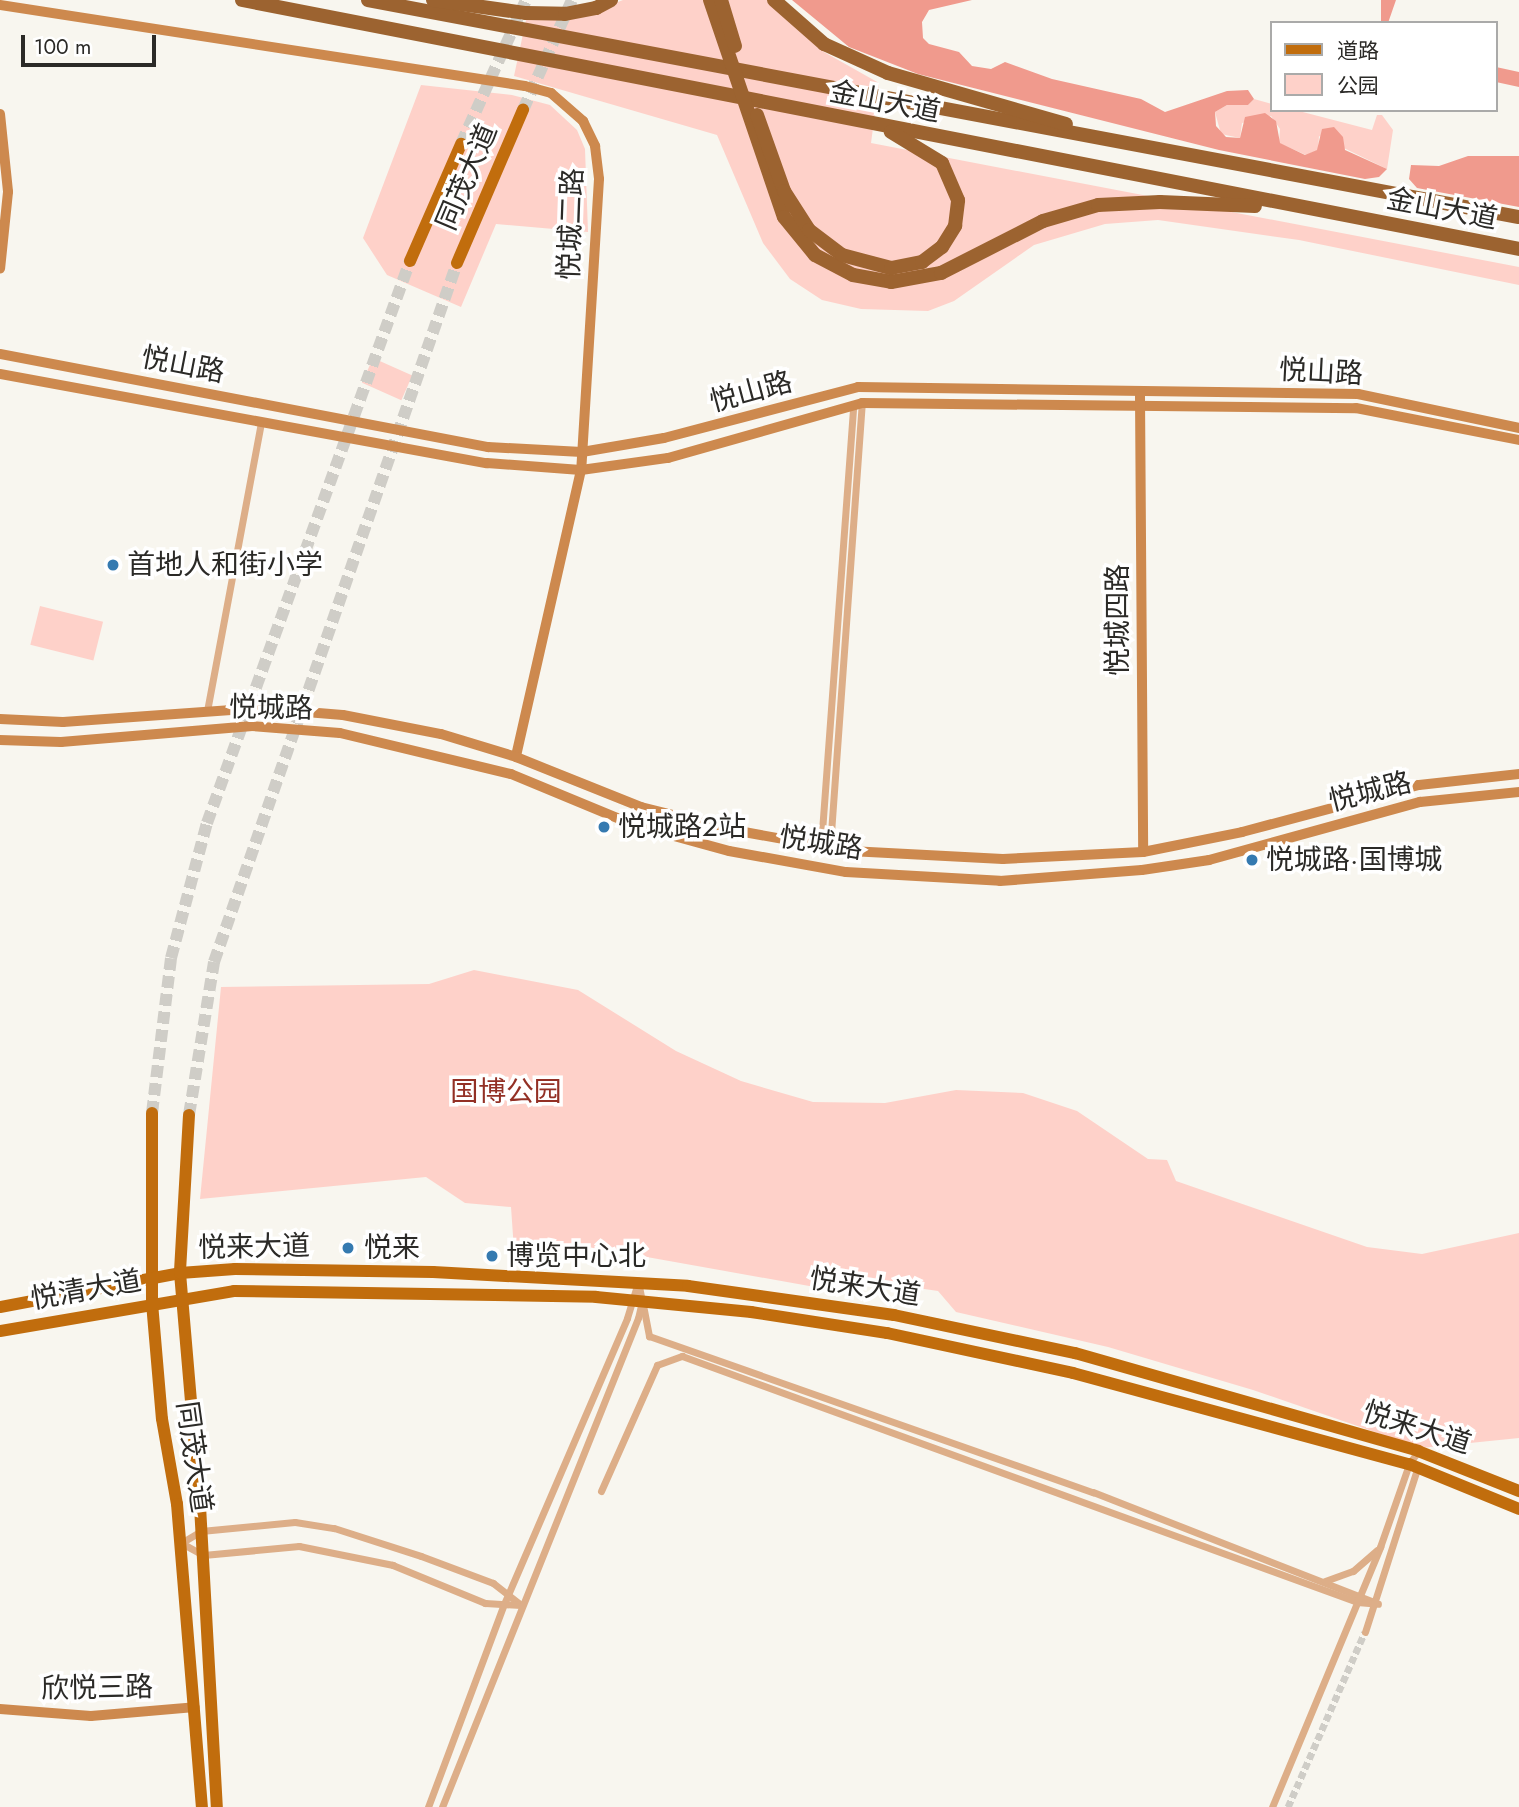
<!DOCTYPE html>
<meta charset="utf-8">
<style>
body{margin:0}
#map{position:relative;width:1519px;height:1807px;overflow:hidden;background:#f8f6ef;font-family:Jost,"Noto Sans SC",sans-serif}
div>[style]{position:absolute}
[style*='--x']{left:calc(var(--x)*1px);top:calc(var(--y)*1px);width:calc(var(--w)*1px);rotate:calc(var(--a)*1deg)}
.green>*{inset:0;background:#fed1c9;transform-origin:0 0}
.forest>*{inset:0;background:#f09a8d}
.street-tunnel>*{height:7px;margin-top:-3.5px;transform-origin:0;background:repeating-linear-gradient(90deg,#cfcdc7 0 7px,transparent 0 10.5px)}
.primary-tunnel>*{height:12px;margin-top:-6px;transform-origin:0;background:repeating-linear-gradient(90deg,#cfcdc7 0 12px,transparent 0 18px)}
.street>*{height:7px;margin:-3.5px;padding:0 3.5px;transform-origin:3.5px;border-radius:3.5px;background:#ddae88}
.secondary>*{height:10px;margin:-5px;padding:0 5px;transform-origin:5px;border-radius:5px;background:#cd894e}
.primary>*{height:12px;margin:-6px;padding:0 6px;transform-origin:6px;border-radius:6px;background:#c16d0d}
.highway>*{height:14px;margin:-7px;padding:0 7px;transform-origin:7px;border-radius:7px;background:#9c6330}
.dots>*{width:19px;height:19px;translate:-50% -50%;box-sizing:border-box;border:4px solid #fff;border-radius:50%}
span{translate:-50% -50%;white-space:nowrap;text-align:center;line-height:1.15;-webkit-text-stroke:7px #fff;paint-order:stroke}
.street-label{font-size:28px;color:#2b2a27}
.poi-label{font-size:28px;color:#2b2a27}
.left{translate:0 -50%;text-align:left}
.park-label{font-size:28px;color:#933025}
.legend{position:absolute;left:1270px;top:21px;width:228px;height:91px;box-sizing:border-box;background:#fff;border:2px solid #aaaaa9;margin:0;padding:9px 12px;list-style:none;font-size:21px;color:#2b2a27}
.legend li{display:flex;align-items:center;gap:14px;height:35px}
.legend b{width:35px;border:2px solid #aaaaa9}
.scale{position:absolute;left:21px;top:35px;width:135px;height:32px;box-sizing:border-box;border:4px solid #2b2a27;border-top:0;padding-left:9px;font-size:21px;line-height:24px;white-space:nowrap;color:#2b2a27;-webkit-text-stroke:5px #fff;paint-order:stroke}
</style>
<div id="map">
<div class="green">
<div style="clip-path:polygon(623px 0,768px 0,824px 52px,879px 83px,871px 143px,1519px 267px,1519px 285px,1299px 240px,1158px 220px,1105px 224px,1034px 245px,954px 301px,928px 311px,861px 309px,822px 300px,790px 279px,763px 243px,717px 135px,514px 76px,526px 20px,579px 17px)"></div>
<div style="clip-path:polygon(421px 85px,512px 95px,550px 105px,577px 130px,585px 149px,588px 232px,496px 224px,461px 307px,387px 275px,363px 238px)"></div>
<div style="clip-path:polygon(1254px 99px,1272px 104px,1272px 110px,1295px 110px,1372px 130px,1377px 115px,1382px 115px,1393px 130px,1387px 169px,1319px 136px,1318px 150px,1306px 155px,1279px 143px,1280px 129px,1271px 116px,1242px 123px,1240px 138px,1221px 134px,1215px 112px,1227px 105px,1248px 105px)"></div>
<div style="left:373px;top:358px;width:43px;height:27px;rotate:24deg"></div>
<div style="left:40px;top:606px;width:65px;height:40px;rotate:14deg"></div>
<div style="clip-path:polygon(474px 970px,578px 990px,676px 1051px,741px 1081px,813px 1102px,885px 1103px,956px 1090px,1023px 1093px,1077px 1111px,1148px 1159px,1167px 1160px,1176px 1181px,1367px 1247px,1422px 1254px,1519px 1233px,1519px 1438px,1421px 1448px,1253px 1390px,1108px 1347px,956px 1312px,938px 1291px,864px 1280px,837px 1291px,602px 1249px,514px 1250px,511px 1207px,465px 1203px,426px 1177px,200px 1199px,221px 987px,429px 984px)"></div>
</div>
<div class="forest">
<div style="clip-path:polygon(792px 0,972px 0,929px 10px,922px 22px,923px 38px,929px 44px,959px 52px,972px 66px,991px 69px,1005px 62px,1052px 79px,1141px 99px,1165px 112px,1227px 91px,1248px 90px,1254px 99px,1248px 105px,1227px 105px,1215px 112px,1216px 126px,1226px 137px,1240px 138px,1245px 117px,1265px 113px,1276px 121px,1280px 143px,1305px 155px,1317px 150px,1322px 129px,1334px 127px,1343px 137px,1345px 150px,1387px 169px,1379px 177px,1365px 179px,1219px 150px,918px 74px,849px 47px)"></div>
<div style="clip-path:polygon(1381px 0,1396px 0,1388px 23px,1381px 23px)"></div>
<div style="clip-path:polygon(1496px 67px,1519px 72px,1519px 87px,1496px 82px)"></div>
<div style="clip-path:polygon(1468px 156px,1519px 156px,1519px 207px,1417px 188px,1409px 179px,1411px 165px,1439px 166px)"></div>
</div>
<div class="street-tunnel">
<div style="--x:1288;--y:1807;--w:191;--a:-66.3"></div>
</div>
<div class="primary-tunnel">
<div style="--x:523;--y:110;--w:120;--a:-66"></div>
<div style="--x:461;--y:144;--w:158;--a:-65.7"></div>
<div style="--x:152;--y:1113;--w:156;--a:-83"></div>
<div style="--x:171;--y:958;--w:140;--a:-75.1"></div>
<div style="--x:207;--y:823;--w:598;--a:-70.14"></div>
<div style="--x:189;--y:1115;--w:155;--a:-80.7"></div>
<div style="--x:214;--y:962;--w:740;--a:-70.83"></div>
</div>
<div class="street">
<div style="--x:207;--y:711;--w:294;--a:-79.4"></div>
<div style="--x:821;--y:845;--w:441;--a:-85.8"></div>
<div style="--x:830;--y:847;--w:445;--a:-85.9"></div>
<div style="--x:643;--y:1305;--w:32;--a:79"></div>
<div style="--x:649;--y:1336;--w:471;--a:19.4"></div>
<div style="--x:1093;--y:1492;--w:299;--a:21.4"></div>
<div style="--x:601;--y:1491;--w:138;--a:-66"></div>
<div style="--x:657;--y:1365;--w:27;--a:-20"></div>
<div style="--x:682;--y:1356;--w:718;--a:20.02"></div>
<div style="--x:1357;--y:1602;--w:21;--a:5"></div>
<div style="--x:295;--y:1522;--w:39;--a:9"></div>
<div style="--x:334;--y:1528;--w:91;--a:17.8"></div>
<div style="--x:421;--y:1556;--w:77;--a:20.6"></div>
<div style="--x:493;--y:1583;--w:36;--a:38"></div>
<div style="--x:521;--y:1605;--w:36;--a:-177"></div>
<div style="--x:485;--y:1603;--w:100;--a:-157.6"></div>
<div style="--x:393;--y:1565;--w:96;--a:-168.6"></div>
<div style="--x:299;--y:1546;--w:96;--a:174.6"></div>
<div style="--x:203;--y:1555;--w:25;--a:-151"></div>
<div style="--x:181;--y:1543;--w:23;--a:-31"></div>
<div style="--x:201;--y:1531;--w:94;--a:-5.5"></div>
<div style="--x:1325;--y:1581;--w:30;--a:-20"></div>
<div style="--x:1353;--y:1571;--w:32;--a:-41"></div>
<div style="--x:1365;--y:1632;--w:174;--a:-72.3"></div>
<div style="--x:428;--y:1807;--w:217;--a:-69.5"></div>
<div style="--x:504;--y:1604;--w:311;--a:-66.7"></div>
<div style="--x:627;--y:1318;--w:39;--a:-73"></div>
<div style="--x:638;--y:1281;--w:20;--a:79"></div>
<div style="--x:642;--y:1301;--w:17;--a:103"></div>
<div style="--x:638;--y:1318;--w:527;--a:111.84"></div>
<div style="--x:1272;--y:1807;--w:282;--a:-67.4"></div>
<div style="--x:1380;--y:1547;--w:88;--a:-70.7"></div>
<div style="--x:1409;--y:1464;--w:16;--a:-55"></div>
</div>
<div class="secondary">
<div style="--x:0;--y:5;--w:531;--a:8.77"></div>
<div style="--x:525;--y:86;--w:27;--a:15"></div>
<div style="--x:551;--y:93;--w:43;--a:41.2"></div>
<div style="--x:583;--y:121;--w:28;--a:64"></div>
<div style="--x:595;--y:146;--w:33;--a:83"></div>
<div style="--x:599;--y:179;--w:292;--a:93.5"></div>
<div style="--x:581;--y:470;--w:294;--a:102.8"></div>
<div style="--x:0;--y:114;--w:78;--a:84.1"></div>
<div style="--x:8;--y:192;--w:77;--a:95.9"></div>
<div style="--x:0;--y:354;--w:497;--a:10.8"></div>
<div style="--x:488;--y:447;--w:94;--a:3"></div>
<div style="--x:582;--y:452;--w:83;--a:-9.7"></div>
<div style="--x:664;--y:438;--w:201;--a:-14.7"></div>
<div style="--x:858;--y:387;--w:500;--a:0.8"></div>
<div style="--x:1358;--y:394;--w:165;--a:11.9"></div>
<div style="--x:0;--y:374;--w:495;--a:10.4"></div>
<div style="--x:487;--y:463;--w:94;--a:4.3"></div>
<div style="--x:581;--y:470;--w:88;--a:-7.9"></div>
<div style="--x:668;--y:458;--w:202;--a:-15.8"></div>
<div style="--x:862;--y:403;--w:494;--a:0.6"></div>
<div style="--x:1356;--y:408;--w:166;--a:11.1"></div>
<div style="--x:1140;--y:396;--w:456;--a:89.6"></div>
<div style="--x:0;--y:719;--w:63;--a:2.7"></div>
<div style="--x:63;--y:722;--w:195;--a:-4.1"></div>
<div style="--x:257;--y:708;--w:86;--a:4.7"></div>
<div style="--x:343;--y:715;--w:100;--a:11"></div>
<div style="--x:441;--y:734;--w:78;--a:17"></div>
<div style="--x:516;--y:757;--w:135;--a:21.8"></div>
<div style="--x:641;--y:807;--w:95;--a:14"></div>
<div style="--x:733;--y:830;--w:119;--a:10.2"></div>
<div style="--x:850;--y:851;--w:153;--a:3"></div>
<div style="--x:1003;--y:859;--w:140;--a:-2.9"></div>
<div style="--x:1143;--y:852;--w:101;--a:-11.4"></div>
<div style="--x:1242;--y:832;--w:183;--a:-14.9"></div>
<div style="--x:1419;--y:785;--w:101;--a:-6.3"></div>
<div style="--x:0;--y:740;--w:61;--a:1.9"></div>
<div style="--x:61;--y:742;--w:192;--a:-4.8"></div>
<div style="--x:252;--y:726;--w:88;--a:4.5"></div>
<div style="--x:340;--y:733;--w:176;--a:13.5"></div>
<div style="--x:511;--y:774;--w:133;--a:22.5"></div>
<div style="--x:634;--y:825;--w:98;--a:15.3"></div>
<div style="--x:729;--y:851;--w:119;--a:10.2"></div>
<div style="--x:846;--y:872;--w:154;--a:3.3"></div>
<div style="--x:1000;--y:881;--w:142;--a:-4.4"></div>
<div style="--x:1142;--y:870;--w:68;--a:-8.5"></div>
<div style="--x:1209;--y:860;--w:219;--a:-15.4"></div>
<div style="--x:1420;--y:802;--w:100;--a:-5.8"></div>
<div style="--x:0;--y:1709;--w:91;--a:4.4"></div>
<div style="--x:91;--y:1716;--w:104;--a:-4.9"></div>
</div>
<div class="primary">
<div style="--x:410;--y:261;--w:128;--a:-66.4"></div>
<div style="--x:457;--y:263;--w:167;--a:-66.7"></div>
<div style="--x:152;--y:1113;--w:190;--a:90"></div>
<div style="--x:152;--y:1303;--w:116;--a:85.1"></div>
<div style="--x:162;--y:1419;--w:86;--a:80"></div>
<div style="--x:177;--y:1504;--w:304;--a:85.3"></div>
<div style="--x:189;--y:1115;--w:158;--a:93.3"></div>
<div style="--x:180;--y:1273;--w:234;--a:85.1"></div>
<div style="--x:200;--y:1506;--w:301;--a:86.8"></div>
<div style="--x:0;--y:1307;--w:183;--a:-10.7"></div>
<div style="--x:180;--y:1273;--w:55;--a:-4.2"></div>
<div style="--x:235;--y:1269;--w:198;--a:0.9"></div>
<div style="--x:433;--y:1272;--w:255;--a:3.1"></div>
<div style="--x:688;--y:1286;--w:208;--a:8"></div>
<div style="--x:894;--y:1315;--w:185;--a:11.9"></div>
<div style="--x:1075;--y:1353;--w:357;--a:15.9"></div>
<div style="--x:1418;--y:1451;--w:109;--a:21.6"></div>
<div style="--x:0;--y:1331;--w:237;--a:-9.7"></div>
<div style="--x:234;--y:1291;--w:362;--a:0.9"></div>
<div style="--x:596;--y:1297;--w:156;--a:5.5"></div>
<div style="--x:751;--y:1312;--w:138;--a:8.8"></div>
<div style="--x:887;--y:1333;--w:190;--a:12.1"></div>
<div style="--x:1073;--y:1373;--w:348;--a:15.2"></div>
<div style="--x:1409;--y:1464;--w:119;--a:22.2"></div>
</div>
<div class="highway">
<div style="--x:242;--y:0;--w:1301;--a:11.03"></div>
<div style="--x:368;--y:0;--w:1171;--a:10.68"></div>
<div style="--x:433;--y:0;--w:94;--a:8"></div>
<div style="--x:526;--y:13;--w:39;--a:1"></div>
<div style="--x:565;--y:14;--w:32;--a:-11"></div>
<div style="--x:596;--y:8;--w:17;--a:-28"></div>
<div style="--x:710;--y:0;--w:229;--a:71.2"></div>
<div style="--x:784;--y:217;--w:49;--a:50.8"></div>
<div style="--x:815;--y:255;--w:43;--a:27.8"></div>
<div style="--x:853;--y:275;--w:39;--a:10"></div>
<div style="--x:891;--y:282;--w:51;--a:-10.2"></div>
<div style="--x:941;--y:273;--w:114;--a:-27"></div>
<div style="--x:1043;--y:221;--w:57;--a:-16.2"></div>
<div style="--x:1098;--y:205;--w:62;--a:-2.8"></div>
<div style="--x:1160;--y:202;--w:95;--a:2.4"></div>
<div style="--x:721;--y:0;--w:48;--a:73.1"></div>
<div style="--x:774;--y:0;--w:67;--a:41.3"></div>
<div style="--x:824;--y:44;--w:70;--a:24.4"></div>
<div style="--x:888;--y:73;--w:185;--a:16"></div>
<div style="--x:757;--y:115;--w:81;--a:70.4"></div>
<div style="--x:784;--y:191;--w:46;--a:57.3"></div>
<div style="--x:809;--y:230;--w:41;--a:37.1"></div>
<div style="--x:842;--y:255;--w:51;--a:14.9"></div>
<div style="--x:891;--y:268;--w:32;--a:-11"></div>
<div style="--x:922;--y:262;--w:25;--a:-37"></div>
<div style="--x:942;--y:247;--w:25;--a:-58"></div>
<div style="--x:955;--y:226;--w:26;--a:-83"></div>
<div style="--x:958;--y:200;--w:40;--a:-113.4"></div>
<div style="--x:942;--y:163;--w:60;--a:-148.7"></div>
</div>
<div class="dots">
<div style="left:113px;top:565px;background:#357ab0"></div>
<div style="left:604px;top:827px;background:#357ab0"></div>
<div style="left:1252px;top:860px;background:#357ab0"></div>
<div style="left:348px;top:1248px;background:#357ab0"></div>
<div style="left:492px;top:1256px;background:#357ab0"></div>
</div>
<div class="street-label">
<span style="left:885px;top:102px;rotate:11deg">金山大道</span>
<span style="left:467px;top:177px;rotate:-67deg">同茂大道</span>
<span style="left:1442px;top:209px;rotate:11deg">金山大道</span>
<span style="left:571px;top:224px;rotate:-88deg">悦城二路</span>
<span style="left:183px;top:365px;rotate:11deg">悦山路</span>
<span style="left:1321px;top:372px;rotate:3deg">悦山路</span>
<span style="left:751px;top:392px;rotate:-15deg">悦山路</span>
<span style="left:1118px;top:620px;rotate:-90deg">悦城四路</span>
<span style="left:271px;top:708px;rotate:1deg">悦城路</span>
<span style="left:1370px;top:792px;rotate:-14deg">悦城路</span>
<span style="left:821px;top:843px;rotate:9deg">悦城路</span>
<span style="left:254px;top:1247px;rotate:-1deg">悦来大道</span>
<span style="left:865px;top:1287px;rotate:9deg">悦来大道</span>
<span style="left:86px;top:1290px;rotate:-10deg">悦清大道</span>
<span style="left:1417px;top:1428px;rotate:18deg">悦来大道</span>
<span style="left:194px;top:1457px;rotate:82deg">同茂大道</span>
<span style="left:97px;top:1688px;rotate:-1deg">欣悦三路</span>
</div>
<div class="poi-label">
<span class="left" style="left:127px;top:565px">首地人和街小学</span>
<span class="left" style="left:618px;top:827px">悦城路2站</span>
<span class="left" style="left:1266px;top:860px">悦城路·国博城</span>
<span class="left" style="left:364px;top:1248px">悦来</span>
<span class="left" style="left:506px;top:1256px">博览中心北</span>
</div>
<div class="park-label">
<span style="left:506px;top:1092px">国博公园</span>
</div>
<ul class="legend">
<li><b style="height:9px;background:#c16d0d"></b>道路</li>
<li><b style="height:19px;background:#fed1c9"></b>公园</li>
</ul>
<div class="scale">100 m</div>
</div>
